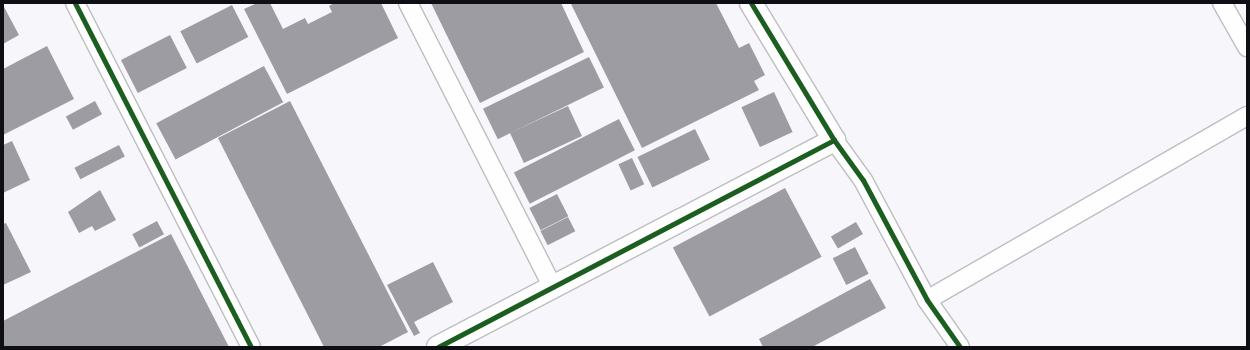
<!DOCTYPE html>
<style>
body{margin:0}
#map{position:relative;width:1250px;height:350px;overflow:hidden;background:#f6f6fb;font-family:Lato,sans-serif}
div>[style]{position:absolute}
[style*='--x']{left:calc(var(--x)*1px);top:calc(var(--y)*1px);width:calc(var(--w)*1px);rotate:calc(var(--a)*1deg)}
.building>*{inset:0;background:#9d9ca2;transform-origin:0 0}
.roads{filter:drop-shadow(1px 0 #bebdc3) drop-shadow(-1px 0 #bebdc3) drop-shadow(0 1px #bebdc3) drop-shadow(0 -1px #bebdc3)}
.minor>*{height:18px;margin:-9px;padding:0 9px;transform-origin:9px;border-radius:9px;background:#fefefe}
.tertiary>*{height:22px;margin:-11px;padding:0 11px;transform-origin:11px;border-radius:11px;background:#fefefe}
.cycleway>*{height:5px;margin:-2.5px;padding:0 2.5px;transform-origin:2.5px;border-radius:2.5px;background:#1b5e20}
span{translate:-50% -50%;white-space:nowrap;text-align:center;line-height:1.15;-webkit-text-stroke:4px #fff;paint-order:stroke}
.frame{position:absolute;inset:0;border:4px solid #0e0e15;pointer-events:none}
</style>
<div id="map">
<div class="building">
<div style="clip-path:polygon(257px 3px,270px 3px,283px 29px,305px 18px,308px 24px,332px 12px,329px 6px,334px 3px,381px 3px,398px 38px,287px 94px,244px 9px)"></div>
<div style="clip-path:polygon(431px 3px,561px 3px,584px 52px,480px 103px)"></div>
<div style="clip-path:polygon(716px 3px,739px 48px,749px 43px,765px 75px,754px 81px,759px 90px,642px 148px,571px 4px)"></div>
<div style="clip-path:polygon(3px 5px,19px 35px,3px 44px)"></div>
<div style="left:232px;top:5px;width:36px;height:58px;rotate:63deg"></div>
<div style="left:170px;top:35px;width:37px;height:55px;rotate:63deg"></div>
<div style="clip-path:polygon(47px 46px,74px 99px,3px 135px,3px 69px)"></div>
<div style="left:589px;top:57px;width:34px;height:118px;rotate:64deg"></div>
<div style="left:264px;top:66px;width:41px;height:122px;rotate:62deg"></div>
<div style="left:774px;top:92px;width:44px;height:36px;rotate:65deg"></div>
<div style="left:95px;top:101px;width:15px;height:33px;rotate:62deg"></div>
<div style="clip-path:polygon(290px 101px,408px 332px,379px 347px,324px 347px,218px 138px)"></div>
<div style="left:568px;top:106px;width:33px;height:64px;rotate:65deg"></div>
<div style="left:619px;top:119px;width:35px;height:118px;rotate:63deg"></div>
<div style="left:695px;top:129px;width:34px;height:64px;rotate:64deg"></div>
<div style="clip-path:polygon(12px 141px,30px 180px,3px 193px,3px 145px)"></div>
<div style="left:119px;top:145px;width:13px;height:50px;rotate:63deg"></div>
<div style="left:632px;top:158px;width:29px;height:15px;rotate:65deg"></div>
<div style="left:785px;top:188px;width:78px;height:127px;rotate:62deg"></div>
<div style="clip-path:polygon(100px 190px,116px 220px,95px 231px,92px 226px,79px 233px,68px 212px)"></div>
<div style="left:557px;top:194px;width:25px;height:31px;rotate:63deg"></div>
<div style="left:568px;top:217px;width:16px;height:31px;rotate:63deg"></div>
<div style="left:157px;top:221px;width:15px;height:28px;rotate:62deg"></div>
<div style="left:856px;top:222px;width:14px;height:29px;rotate:60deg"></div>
<div style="clip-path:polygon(6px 223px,31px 272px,3px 285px,3px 224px)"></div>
<div style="clip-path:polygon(171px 234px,229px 347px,3px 347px,3px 321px)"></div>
<div style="left:855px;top:247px;width:30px;height:25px;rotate:63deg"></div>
<div style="clip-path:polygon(433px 262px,453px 302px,414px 322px,420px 333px,414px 336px,387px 285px)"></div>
<div style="clip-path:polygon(870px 279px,886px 308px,812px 347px,763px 347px,759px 339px)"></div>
</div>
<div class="roads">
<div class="minor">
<div style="--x:75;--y:3;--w:386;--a:62.9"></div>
<div style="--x:408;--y:3;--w:320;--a:63"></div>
<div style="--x:1222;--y:3;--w:51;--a:60.4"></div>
<div style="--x:834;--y:140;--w:49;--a:54.1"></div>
<div style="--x:863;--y:180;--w:136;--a:61.9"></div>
<div style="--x:927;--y:300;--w:57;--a:54.9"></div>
<div style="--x:927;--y:300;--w:369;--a:-29.9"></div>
</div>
<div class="tertiary">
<div style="--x:438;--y:347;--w:447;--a:-27.6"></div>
<div style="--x:834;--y:140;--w:160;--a:-121.2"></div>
</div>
</div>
<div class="cycleway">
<div style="--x:75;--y:3;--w:386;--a:62.9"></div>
<div style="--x:751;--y:3;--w:160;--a:58.8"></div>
<div style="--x:834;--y:140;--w:49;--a:54.1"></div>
<div style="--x:863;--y:180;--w:136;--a:61.9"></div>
<div style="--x:927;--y:300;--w:57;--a:54.9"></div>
<div style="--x:438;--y:347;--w:447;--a:-27.6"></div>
</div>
<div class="frame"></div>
</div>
